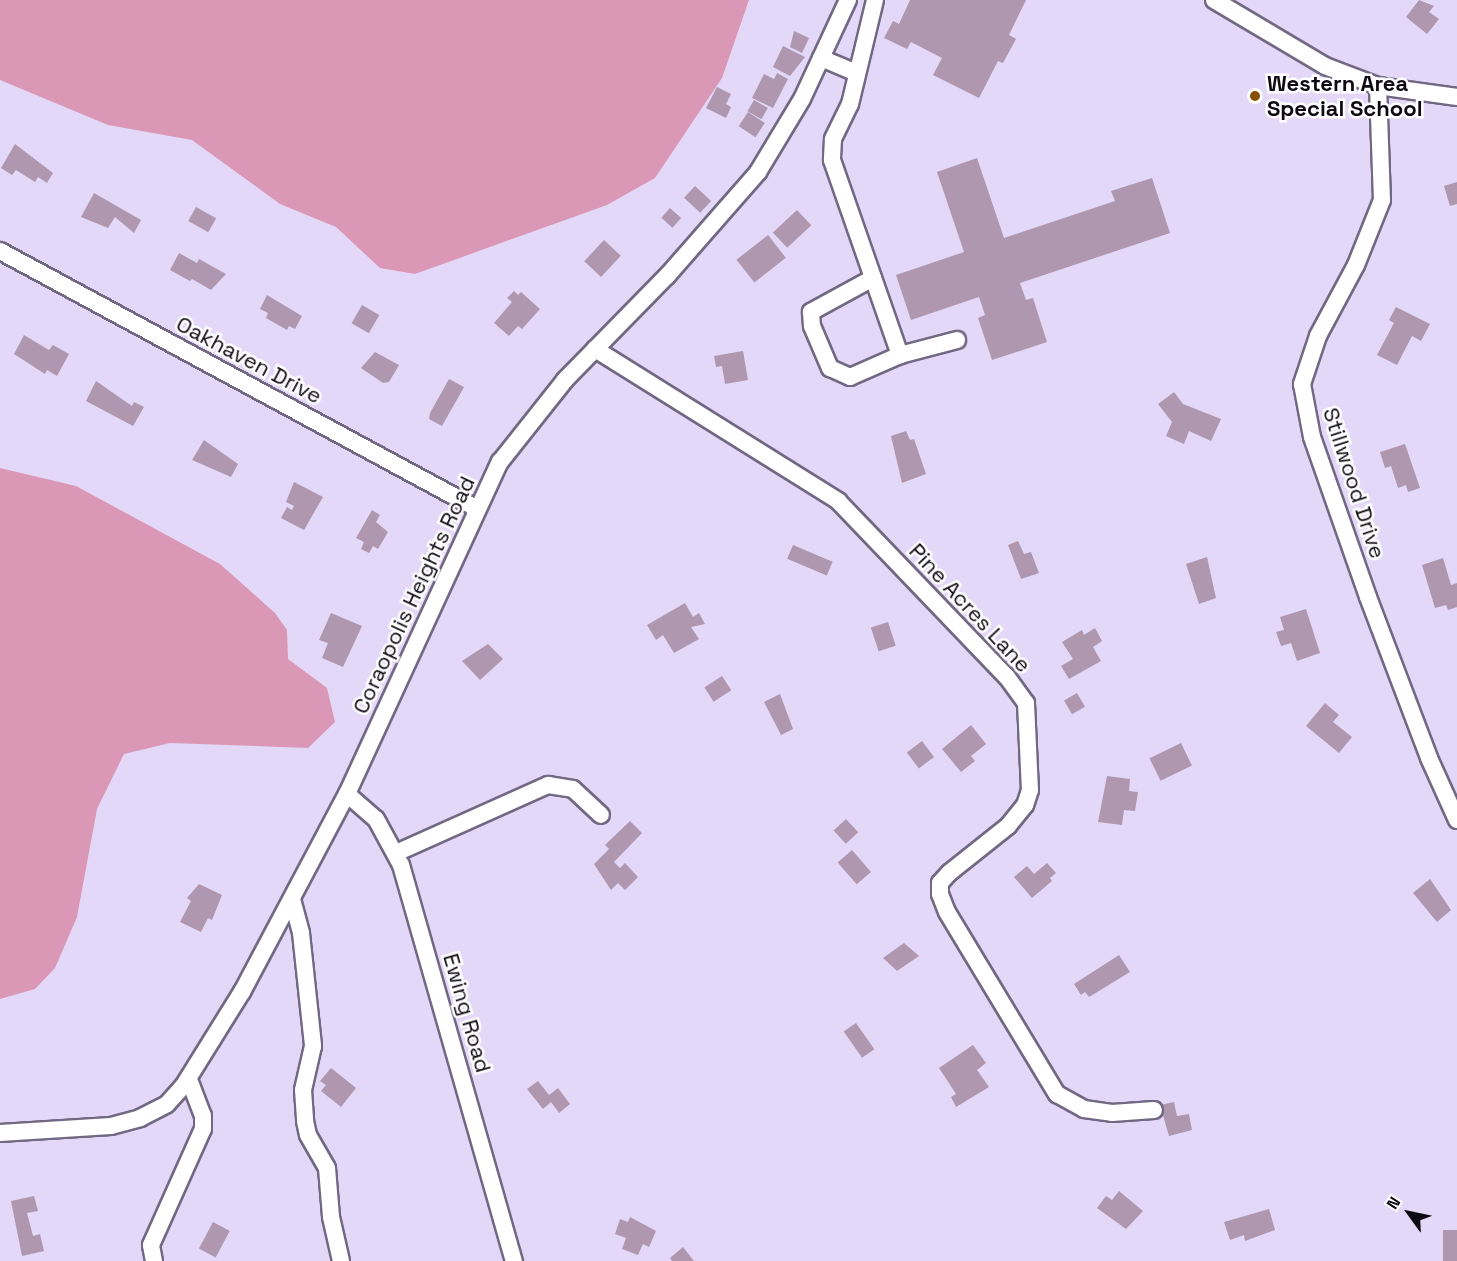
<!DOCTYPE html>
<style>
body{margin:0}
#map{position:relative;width:1457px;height:1261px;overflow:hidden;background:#e3d8f7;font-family:"Space Grotesk",sans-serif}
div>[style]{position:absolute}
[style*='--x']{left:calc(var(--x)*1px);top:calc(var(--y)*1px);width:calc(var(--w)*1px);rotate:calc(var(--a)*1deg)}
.forest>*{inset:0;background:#db98b6}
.building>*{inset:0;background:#af97af;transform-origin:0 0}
.roads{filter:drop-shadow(2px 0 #726883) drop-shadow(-2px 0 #726883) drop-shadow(0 2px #726883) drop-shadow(0 -2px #726883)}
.minor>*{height:16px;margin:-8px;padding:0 8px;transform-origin:8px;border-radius:8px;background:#fff}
.dots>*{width:16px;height:16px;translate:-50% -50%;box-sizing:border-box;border:3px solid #fff;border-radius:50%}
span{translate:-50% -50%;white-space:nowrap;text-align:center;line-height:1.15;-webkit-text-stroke:5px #fff;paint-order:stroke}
.poi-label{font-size:22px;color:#0e0a14;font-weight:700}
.left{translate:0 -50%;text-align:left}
.street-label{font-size:22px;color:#0e0a14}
.north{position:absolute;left:1379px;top:1183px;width:60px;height:60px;-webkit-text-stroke:4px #fff;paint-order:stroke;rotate:303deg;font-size:16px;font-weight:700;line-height:24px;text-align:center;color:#0e0a14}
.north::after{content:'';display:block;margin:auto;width:21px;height:27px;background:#0e0a14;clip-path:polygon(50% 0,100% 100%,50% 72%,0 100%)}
</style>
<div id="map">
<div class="forest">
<div style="clip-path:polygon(0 0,749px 0,722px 78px,655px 178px,607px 205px,415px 274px,380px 268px,336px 227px,280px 204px,192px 140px,108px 125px,0 80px)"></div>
<div style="clip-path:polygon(0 468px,76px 486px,220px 564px,275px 613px,287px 630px,288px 659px,327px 688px,335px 722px,308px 748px,170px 743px,124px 754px,97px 809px,77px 917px,55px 968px,35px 989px,0 999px)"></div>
</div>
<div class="building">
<div style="clip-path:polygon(910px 0,1026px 0,1009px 35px,1016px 39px,1003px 63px,998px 61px,979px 98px,933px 75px,942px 58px,911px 42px,907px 49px,884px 38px,893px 21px,899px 24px)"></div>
<div style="clip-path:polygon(1419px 0,1434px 6px,1429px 12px,1439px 19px,1427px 34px,1406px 17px)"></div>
<div style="clip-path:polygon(794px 31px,809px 38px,802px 53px,790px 47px)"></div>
<div style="clip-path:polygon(783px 46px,805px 57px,790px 76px,773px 67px)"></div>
<div style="clip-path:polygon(777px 73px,788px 79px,773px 108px,752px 98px,764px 74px,774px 79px)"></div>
<div style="clip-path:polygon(717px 87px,731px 94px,726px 104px,731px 107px,726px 118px,706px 108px)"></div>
<div style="left:754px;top:100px;width:16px;height:13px;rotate:30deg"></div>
<div style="left:748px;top:112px;width:20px;height:17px;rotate:33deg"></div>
<div style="clip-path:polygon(15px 144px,53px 173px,47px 183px,38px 177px,35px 182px,16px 170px,12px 175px,1px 168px)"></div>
<div style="clip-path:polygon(977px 158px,1004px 238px,1115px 201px,1111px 191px,1152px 178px,1170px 233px,1020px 283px,1026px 300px,1033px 298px,1047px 342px,992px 360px,978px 318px,985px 315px,979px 297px,911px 320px,896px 275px,964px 252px,937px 172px)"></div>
<div style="clip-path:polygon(1457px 182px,1457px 204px,1450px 206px,1444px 186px)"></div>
<div style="left:695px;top:186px;width:22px;height:16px;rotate:43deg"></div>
<div style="clip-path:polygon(94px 193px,141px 220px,134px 233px,115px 217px,108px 228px,81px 217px)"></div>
<div style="left:196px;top:207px;width:23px;height:16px;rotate:29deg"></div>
<div style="left:670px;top:208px;width:15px;height:13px;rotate:42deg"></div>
<div style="left:797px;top:210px;width:21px;height:33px;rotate:47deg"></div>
<div style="left:768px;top:235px;width:29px;height:40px;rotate:52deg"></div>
<div style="left:604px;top:240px;width:23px;height:29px;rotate:43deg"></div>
<div style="clip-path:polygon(179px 253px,197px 263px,199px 259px,226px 274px,211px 290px,192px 279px,190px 281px,170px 270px)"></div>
<div style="clip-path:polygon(514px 291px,518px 295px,521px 292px,540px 309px,522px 329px,518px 326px,509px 336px,494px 323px,512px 302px,507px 298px)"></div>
<div style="clip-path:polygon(267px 295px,302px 316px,295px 329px,289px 326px,287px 330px,266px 318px,268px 313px,260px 309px)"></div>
<div style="left:362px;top:305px;width:20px;height:21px;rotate:30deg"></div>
<div style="clip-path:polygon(1396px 307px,1430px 324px,1421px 341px,1412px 336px,1397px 365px,1377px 355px,1394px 323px,1389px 320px)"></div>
<div style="clip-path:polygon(24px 335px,49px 350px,53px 345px,69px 354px,57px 376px,47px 370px,45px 374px,14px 354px)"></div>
<div style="clip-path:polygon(743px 351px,748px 380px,725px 384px,722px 366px,716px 367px,714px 356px)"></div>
<div style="clip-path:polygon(375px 352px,399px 365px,389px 382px,383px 383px,361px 368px)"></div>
<div style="clip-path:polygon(449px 379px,464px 387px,442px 426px,429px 419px,430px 413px)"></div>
<div style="clip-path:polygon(96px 381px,132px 406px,134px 402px,144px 407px,133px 426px,86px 401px)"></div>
<div style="clip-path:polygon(1174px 392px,1183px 404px,1221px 419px,1211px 441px,1189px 431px,1184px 444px,1166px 436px,1172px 422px,1158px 404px)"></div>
<div style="clip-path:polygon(906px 431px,910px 440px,914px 439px,926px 474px,902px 483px,891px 436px)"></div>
<div style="clip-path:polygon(204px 440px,238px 464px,231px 477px,192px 460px)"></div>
<div style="clip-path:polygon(1405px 444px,1420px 488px,1408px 492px,1406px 485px,1398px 488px,1391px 466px,1385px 468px,1380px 452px)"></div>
<div style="clip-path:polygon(294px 482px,323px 497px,304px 530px,281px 518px,287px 507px,292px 510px,294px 506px,286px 502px)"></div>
<div style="clip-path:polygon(372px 510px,380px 515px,376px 522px,388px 532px,378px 549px,373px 546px,369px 553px,361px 549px,364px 542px,356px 538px)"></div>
<div style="clip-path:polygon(1018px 541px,1024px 554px,1031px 552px,1039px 573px,1021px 579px,1008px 545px)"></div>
<div style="left:793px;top:545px;width:43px;height:15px;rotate:23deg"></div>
<div style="clip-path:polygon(1207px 557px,1216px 598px,1199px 604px,1186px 564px)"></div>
<div style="clip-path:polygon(1443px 558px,1451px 585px,1457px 583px,1457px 607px,1448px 610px,1446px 605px,1435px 608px,1422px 565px)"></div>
<div style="clip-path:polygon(685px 603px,693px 617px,699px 613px,705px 624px,691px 627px,699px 639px,674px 653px,663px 635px,656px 640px,647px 625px)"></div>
<div style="clip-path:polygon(1306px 609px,1320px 653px,1297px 661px,1291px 643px,1281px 646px,1276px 632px,1284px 630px,1280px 617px)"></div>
<div style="clip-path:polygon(331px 613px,362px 626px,343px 667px,322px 658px,328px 643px,319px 640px)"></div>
<div style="left:888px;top:622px;width:25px;height:18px;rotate:72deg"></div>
<div style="clip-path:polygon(1095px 628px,1102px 641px,1093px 647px,1101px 661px,1069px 679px,1061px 666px,1073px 659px,1062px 642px,1082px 630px,1084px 635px)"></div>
<div style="clip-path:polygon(488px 644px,503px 659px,480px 680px,462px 661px)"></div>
<div style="left:722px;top:676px;width:17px;height:21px;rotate:57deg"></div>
<div style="left:1077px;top:693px;width:16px;height:15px;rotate:60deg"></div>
<div style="clip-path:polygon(780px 694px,793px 729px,781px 735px,764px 702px)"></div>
<div style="clip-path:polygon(1325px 703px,1339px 715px,1333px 722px,1352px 737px,1339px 753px,1306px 726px)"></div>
<div style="clip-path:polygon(971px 725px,986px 744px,971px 756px,975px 761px,961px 772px,942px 749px)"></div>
<div style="left:922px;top:741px;width:20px;height:19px;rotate:53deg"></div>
<div style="left:1181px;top:743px;width:25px;height:35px;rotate:64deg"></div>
<div style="clip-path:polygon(1107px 776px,1130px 779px,1129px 791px,1138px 792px,1135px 811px,1124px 810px,1122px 825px,1098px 822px)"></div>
<div style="left:846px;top:819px;width:18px;height:17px;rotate:47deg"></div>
<div style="clip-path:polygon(630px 821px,642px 833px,614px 862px,620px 868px,625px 863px,638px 877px,625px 890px,618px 883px,611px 890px,594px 864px,609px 849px,605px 845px)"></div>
<div style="left:852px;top:850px;width:29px;height:19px;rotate:49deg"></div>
<div style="clip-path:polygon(1047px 863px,1056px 873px,1050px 878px,1052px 881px,1032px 898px,1014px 877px,1027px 866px,1034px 874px)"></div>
<div style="clip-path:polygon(1430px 879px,1451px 910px,1437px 922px,1413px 893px)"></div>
<div style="clip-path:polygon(199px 884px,222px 895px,212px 920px,208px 918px,201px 932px,180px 922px,191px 901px,187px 898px)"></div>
<div style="clip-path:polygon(904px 943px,919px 956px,897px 971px,883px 958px)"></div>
<div style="clip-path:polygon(1119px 955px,1130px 972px,1089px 997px,1085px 992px,1081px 995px,1074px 984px)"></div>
<div style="left:856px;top:1023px;width:32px;height:15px;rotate:55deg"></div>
<div style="clip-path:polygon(973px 1045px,986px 1063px,977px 1070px,989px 1087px,956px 1107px,951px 1097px,956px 1094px,939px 1068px)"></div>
<div style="clip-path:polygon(331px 1068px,356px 1088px,341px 1107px,321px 1091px,326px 1085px,320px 1081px)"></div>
<div style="clip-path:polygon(538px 1081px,549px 1095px,558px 1088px,570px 1104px,559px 1113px,551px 1102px,543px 1109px,527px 1089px)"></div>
<div style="clip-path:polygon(1174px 1102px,1177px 1116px,1189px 1114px,1192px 1130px,1169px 1136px,1160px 1105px)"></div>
<div style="clip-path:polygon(1119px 1191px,1143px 1211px,1126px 1229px,1097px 1208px,1106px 1196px,1112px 1200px)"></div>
<div style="clip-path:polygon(34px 1196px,38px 1211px,27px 1213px,33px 1236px,40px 1234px,44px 1251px,22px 1256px,11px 1201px)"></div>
<div style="clip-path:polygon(1269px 1209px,1275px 1230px,1245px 1241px,1244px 1235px,1230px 1240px,1224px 1222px)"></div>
<div style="clip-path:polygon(630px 1217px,656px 1231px,649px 1247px,643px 1244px,638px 1255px,622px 1249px,626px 1238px,615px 1234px,620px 1219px,628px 1222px)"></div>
<div style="left:213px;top:1222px;width:19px;height:30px;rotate:28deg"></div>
<div style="left:1443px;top:1230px;width:14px;height:31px"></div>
<div style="clip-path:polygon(683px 1247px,694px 1261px,672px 1261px,670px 1258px)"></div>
</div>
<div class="roads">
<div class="minor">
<div style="--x:875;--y:0;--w:107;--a:103.5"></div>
<div style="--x:850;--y:104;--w:39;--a:116"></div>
<div style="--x:833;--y:139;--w:21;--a:93"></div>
<div style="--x:832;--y:160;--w:207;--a:70.8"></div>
<div style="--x:1214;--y:0;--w:129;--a:30.7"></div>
<div style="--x:1325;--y:66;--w:57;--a:20.7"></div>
<div style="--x:1378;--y:86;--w:80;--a:7.9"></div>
<div style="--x:821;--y:58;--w:39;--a:23"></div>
<div style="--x:1378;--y:86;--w:114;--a:88"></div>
<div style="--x:1382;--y:200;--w:70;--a:111.8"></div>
<div style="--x:1356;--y:265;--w:81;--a:118.2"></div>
<div style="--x:1318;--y:336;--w:51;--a:108.4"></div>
<div style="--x:1302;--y:384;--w:54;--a:79.3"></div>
<div style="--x:1312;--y:437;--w:170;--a:70.7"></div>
<div style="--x:1368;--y:597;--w:172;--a:69.2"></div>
<div style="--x:1429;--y:758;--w:68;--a:65.7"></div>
<div style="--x:0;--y:251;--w:541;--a:28.37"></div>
<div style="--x:873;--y:278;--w:71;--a:151.3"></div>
<div style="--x:811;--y:312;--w:14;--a:86"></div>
<div style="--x:812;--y:326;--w:46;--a:66.8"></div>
<div style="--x:830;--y:368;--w:22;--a:24"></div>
<div style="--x:850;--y:377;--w:55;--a:-23.7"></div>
<div style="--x:900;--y:355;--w:59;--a:-14.7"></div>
<div style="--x:595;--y:349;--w:287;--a:32"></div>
<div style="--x:838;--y:501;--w:244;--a:46.2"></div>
<div style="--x:1007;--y:677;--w:32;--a:54"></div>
<div style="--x:1026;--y:703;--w:87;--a:87.4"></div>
<div style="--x:1030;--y:790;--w:16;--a:108"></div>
<div style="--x:1025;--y:805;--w:27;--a:129"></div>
<div style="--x:1008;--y:826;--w:75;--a:141.5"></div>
<div style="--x:949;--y:873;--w:13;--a:132"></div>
<div style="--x:940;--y:883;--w:11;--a:90"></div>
<div style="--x:940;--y:894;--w:19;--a:69"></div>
<div style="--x:947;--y:912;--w:213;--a:58.9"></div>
<div style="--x:1057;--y:1094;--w:31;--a:29"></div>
<div style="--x:1084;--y:1109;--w:28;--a:8"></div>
<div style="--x:1112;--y:1113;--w:42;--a:-4.1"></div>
<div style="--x:347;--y:794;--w:38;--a:41"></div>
<div style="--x:376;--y:819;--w:52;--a:61.5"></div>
<div style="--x:401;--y:865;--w:412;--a:74.1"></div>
<div style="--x:396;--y:853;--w:167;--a:-24.1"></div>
<div style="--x:548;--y:785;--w:25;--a:9"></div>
<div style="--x:573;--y:789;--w:38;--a:43"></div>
<div style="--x:292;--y:899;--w:35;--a:75"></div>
<div style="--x:301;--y:933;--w:114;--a:83.9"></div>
<div style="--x:313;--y:1046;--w:45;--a:102.8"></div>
<div style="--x:303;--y:1090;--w:31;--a:86"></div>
<div style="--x:305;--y:1121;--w:14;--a:78"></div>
<div style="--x:308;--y:1135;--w:38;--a:60"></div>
<div style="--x:327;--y:1168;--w:49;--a:85.3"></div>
<div style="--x:331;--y:1217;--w:45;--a:77.2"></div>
<div style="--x:0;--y:1133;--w:111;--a:-3.6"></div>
<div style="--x:111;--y:1126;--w:30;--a:-15"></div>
<div style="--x:140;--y:1118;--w:30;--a:-27"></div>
<div style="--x:167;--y:1104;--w:25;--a:-48"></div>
<div style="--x:184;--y:1085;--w:110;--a:-58.1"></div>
<div style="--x:242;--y:992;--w:224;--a:-62.1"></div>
<div style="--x:347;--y:794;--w:366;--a:-65.3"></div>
<div style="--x:500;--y:462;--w:105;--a:-51.6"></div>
<div style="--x:565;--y:380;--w:146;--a:-45.6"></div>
<div style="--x:667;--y:276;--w:138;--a:-48.8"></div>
<div style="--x:758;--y:172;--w:85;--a:-58.9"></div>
<div style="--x:802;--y:99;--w:109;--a:-65.1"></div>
<div style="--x:154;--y:1261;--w:16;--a:-101"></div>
<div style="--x:151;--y:1245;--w:127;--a:-65.9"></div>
<div style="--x:203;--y:1129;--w:13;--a:-90"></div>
<div style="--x:203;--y:1116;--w:40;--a:-111"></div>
</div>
</div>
<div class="dots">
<div style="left:1255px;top:96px;background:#885101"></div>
</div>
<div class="poi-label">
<span class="left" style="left:1267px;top:96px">Western Area<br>Special School</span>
</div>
<div class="street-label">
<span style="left:249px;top:360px;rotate:28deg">Oakhaven Drive</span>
<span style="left:1354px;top:483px;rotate:72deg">Stillwood Drive</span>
<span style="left:414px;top:595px;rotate:-65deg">Coraopolis Heights Road</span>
<span style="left:970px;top:608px;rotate:47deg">Pine Acres Lane</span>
<span style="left:467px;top:1013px;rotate:74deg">Ewing Road</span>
</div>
<div class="north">N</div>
</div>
